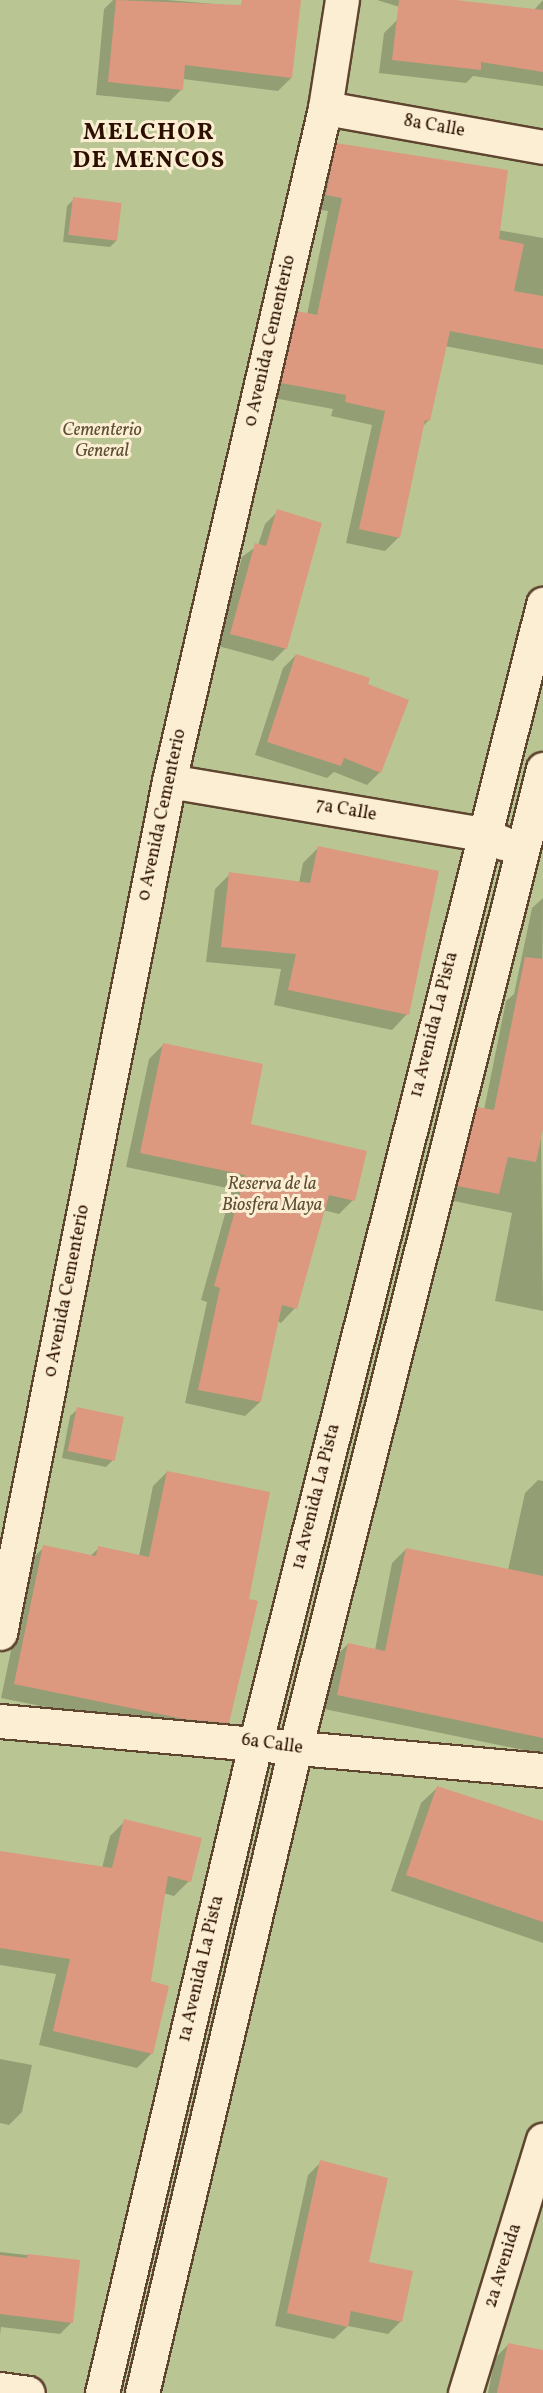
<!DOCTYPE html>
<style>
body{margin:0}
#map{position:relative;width:543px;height:2393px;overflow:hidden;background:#f9e5bb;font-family:Vollkorn,serif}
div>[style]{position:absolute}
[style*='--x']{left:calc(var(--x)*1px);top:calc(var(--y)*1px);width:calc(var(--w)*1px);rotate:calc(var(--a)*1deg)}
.green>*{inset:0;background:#b9c693;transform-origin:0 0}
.shadow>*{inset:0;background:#0003}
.building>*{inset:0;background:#dc9980;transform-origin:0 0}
.roads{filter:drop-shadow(2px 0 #5f442f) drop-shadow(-2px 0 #5f442f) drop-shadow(0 2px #5f442f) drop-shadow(0 -2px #5f442f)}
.minor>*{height:33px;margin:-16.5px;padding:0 16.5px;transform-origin:16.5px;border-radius:16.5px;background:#fbeed3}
span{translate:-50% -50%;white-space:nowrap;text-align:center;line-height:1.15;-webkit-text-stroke:6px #fbeed3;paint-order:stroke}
.street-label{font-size:18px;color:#2c0f00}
.park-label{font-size:18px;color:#5d4f33;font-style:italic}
.district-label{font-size:24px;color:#2c0f00;font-weight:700;letter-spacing:1.5px}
</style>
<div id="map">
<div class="green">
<div style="left:0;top:0;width:543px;height:2393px"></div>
</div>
<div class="shadow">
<div style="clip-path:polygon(113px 0,167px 0,298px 11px,291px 78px,278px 91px,183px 79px,182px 89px,169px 102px,96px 95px,104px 9px)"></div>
<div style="clip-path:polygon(377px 0,443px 0,533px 11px,543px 0,543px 86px,473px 76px,466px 83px,379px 73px,384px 33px,397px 20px,422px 14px)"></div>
<div style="clip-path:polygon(337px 145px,498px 230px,543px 238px,543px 365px,445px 346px,429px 420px,422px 427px,399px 537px,385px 551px,346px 543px,372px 425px,331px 416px,333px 409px,268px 397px,284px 327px,298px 313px,307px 315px,328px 211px,313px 209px,323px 159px)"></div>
<div style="clip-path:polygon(74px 199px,117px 240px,110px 247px,63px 242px,67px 206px)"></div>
<div style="clip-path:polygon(278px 511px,286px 648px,273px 661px,218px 646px,242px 557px,258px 545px,265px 524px)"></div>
<div style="clip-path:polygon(296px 655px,366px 685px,380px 772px,367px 785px,334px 772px,327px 778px,255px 755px,283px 668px)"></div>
<div style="clip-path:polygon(319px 847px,407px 1014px,392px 1030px,274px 1005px,281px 969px,206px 962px,215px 889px,230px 874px,299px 883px,303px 863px)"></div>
<div style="clip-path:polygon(543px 898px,541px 1131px,543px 1311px,495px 1301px,512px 1213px,444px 1199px,464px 1122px,477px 1108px,484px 1110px,506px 1001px,514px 994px,532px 908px)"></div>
<div style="clip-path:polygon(163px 1045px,249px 1125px,353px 1200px,339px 1214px,323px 1210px,295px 1308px,281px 1323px,277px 1321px,260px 1402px,245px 1416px,185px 1403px,207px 1302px,201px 1300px,232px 1189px,126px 1167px,149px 1059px)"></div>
<div style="clip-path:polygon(78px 1409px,113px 1460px,106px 1467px,62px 1458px,70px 1416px)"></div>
<div style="clip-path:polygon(167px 1472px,247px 1600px,228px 1722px,214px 1736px,170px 1732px,1px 1698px,30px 1561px,44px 1547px,90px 1556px,99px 1548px,139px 1556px,153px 1486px)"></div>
<div style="clip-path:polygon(538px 1480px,543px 1481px,543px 1754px,324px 1709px,334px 1658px,348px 1644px,375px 1650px,392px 1563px,406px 1549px,508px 1570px,525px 1493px)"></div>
<div style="clip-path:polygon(438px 1787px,543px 1823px,543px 1943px,391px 1891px,421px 1803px)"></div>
<div style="clip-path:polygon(125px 1821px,189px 1881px,174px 1896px,163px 1893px,150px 1982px,152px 2053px,137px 2068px,39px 2045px,56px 1974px,0 1965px,0 1852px,102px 1868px,110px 1836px)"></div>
<div style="clip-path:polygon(0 2059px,32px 2065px,22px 2112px,9px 2125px,0 2123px)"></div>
<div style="clip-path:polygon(321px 2162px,367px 2263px,401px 2321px,388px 2334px,348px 2326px,334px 2339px,275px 2326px,308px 2175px)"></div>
<div style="clip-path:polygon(0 2252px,79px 2261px,72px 2322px,60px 2334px,1px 2327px,0 2335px)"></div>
<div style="clip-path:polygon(508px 2345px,543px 2352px,543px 2393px,488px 2393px,495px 2358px)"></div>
</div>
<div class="building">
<div style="clip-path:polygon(116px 0,241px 5px,242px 0,301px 0,292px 78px,185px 65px,183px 90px,108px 82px)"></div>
<div style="clip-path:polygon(399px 0,456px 0,543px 10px,543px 72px,481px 62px,481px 70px,392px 60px)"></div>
<div style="clip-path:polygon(336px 143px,508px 170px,499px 239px,524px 244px,514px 291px,543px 296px,543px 349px,450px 331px,430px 421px,425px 420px,400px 538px,359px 529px,385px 411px,345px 402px,346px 395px,281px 383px,297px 311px,317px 315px,342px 198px,326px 195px)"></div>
<div style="left:73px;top:197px;width:49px;height:38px;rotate:7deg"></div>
<div style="clip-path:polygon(277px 509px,322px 523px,287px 649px,230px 634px,255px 543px,266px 546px)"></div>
<div style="clip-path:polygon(296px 654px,370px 678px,368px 684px,409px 700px,381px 773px,344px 758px,341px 766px,267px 742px)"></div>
<div style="clip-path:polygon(318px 846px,439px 871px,409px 1015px,288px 990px,296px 954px,221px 947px,229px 872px,310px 883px)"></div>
<div style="clip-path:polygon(525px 957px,543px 959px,543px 1129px,536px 1162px,508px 1157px,499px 1194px,457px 1186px,477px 1107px,494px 1110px)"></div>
<div style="clip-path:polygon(163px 1043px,263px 1064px,251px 1124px,367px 1151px,355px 1201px,329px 1195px,297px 1309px,282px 1305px,261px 1402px,198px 1390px,220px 1288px,214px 1286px,245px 1175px,140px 1153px)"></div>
<div style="left:77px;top:1407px;width:48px;height:45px;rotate:12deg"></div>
<div style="clip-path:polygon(167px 1471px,270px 1492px,249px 1599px,258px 1601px,229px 1723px,184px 1719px,14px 1684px,43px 1545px,96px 1556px,98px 1546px,149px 1557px)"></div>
<div style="clip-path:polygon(406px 1548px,543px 1576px,543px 1738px,337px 1695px,348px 1643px,385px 1651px)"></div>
<div style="clip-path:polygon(437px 1786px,543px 1821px,543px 1922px,406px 1875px)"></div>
<div style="clip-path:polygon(124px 1819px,202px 1838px,191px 1882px,168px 1876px,151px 1981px,169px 1986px,153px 2054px,53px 2031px,70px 1959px,0 1948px,0 1851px,112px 1868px)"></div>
<div style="clip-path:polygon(320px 2160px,388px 2178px,369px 2262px,413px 2271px,402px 2322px,351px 2311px,348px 2327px,287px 2313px)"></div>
<div style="clip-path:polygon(28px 2254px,80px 2260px,73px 2323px,0 2314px,0 2255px,27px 2258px)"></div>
<div style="clip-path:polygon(508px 2343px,543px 2350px,543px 2393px,497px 2393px)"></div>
</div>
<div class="roads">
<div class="minor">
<div style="--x:325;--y:108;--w:221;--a:10.1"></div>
<div style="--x:169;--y:781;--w:317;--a:9.6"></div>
<div style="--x:482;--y:834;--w:23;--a:23"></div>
<div style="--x:0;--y:1633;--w:869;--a:-78.78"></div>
<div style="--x:169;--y:781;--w:691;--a:-76.95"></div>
<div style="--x:325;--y:108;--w:109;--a:-81.1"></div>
<div style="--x:0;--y:1721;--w:545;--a:5.16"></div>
<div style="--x:0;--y:2389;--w:28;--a:8"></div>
<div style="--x:102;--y:2393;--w:670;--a:-76.71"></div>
<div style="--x:256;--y:1741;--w:1173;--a:-75.83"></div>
<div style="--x:142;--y:2393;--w:662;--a:-76.64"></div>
<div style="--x:295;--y:1749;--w:1011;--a:-75.8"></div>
<div style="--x:465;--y:2393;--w:265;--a:-72.9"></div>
</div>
</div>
<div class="street-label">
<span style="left:434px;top:127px;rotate:10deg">8a Calle</span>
<span style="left:271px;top:341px;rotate:-77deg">0 Avenida Cementerio</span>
<span style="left:346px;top:811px;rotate:10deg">7a Calle</span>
<span style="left:163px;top:815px;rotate:-78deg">0 Avenida Cementerio</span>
<span style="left:435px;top:1025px;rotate:-76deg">1a Avenida La Pista</span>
<span style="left:68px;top:1291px;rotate:-79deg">0 Avenida Cementerio</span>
<span style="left:317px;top:1497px;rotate:-76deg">1a Avenida La Pista</span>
<span style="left:272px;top:1745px;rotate:8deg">6a Calle</span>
<span style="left:202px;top:1969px;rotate:-77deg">1a Avenida La Pista</span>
<span style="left:504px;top:2266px;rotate:-73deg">2a Avenida</span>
</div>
<div class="park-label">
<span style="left:102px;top:442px">Cementerio<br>General</span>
<span style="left:272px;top:1196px">Reserva de la<br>Biosfera Maya</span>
</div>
<div class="district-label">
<span style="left:149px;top:148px">MELCHOR<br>DE MENCOS</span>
</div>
</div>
